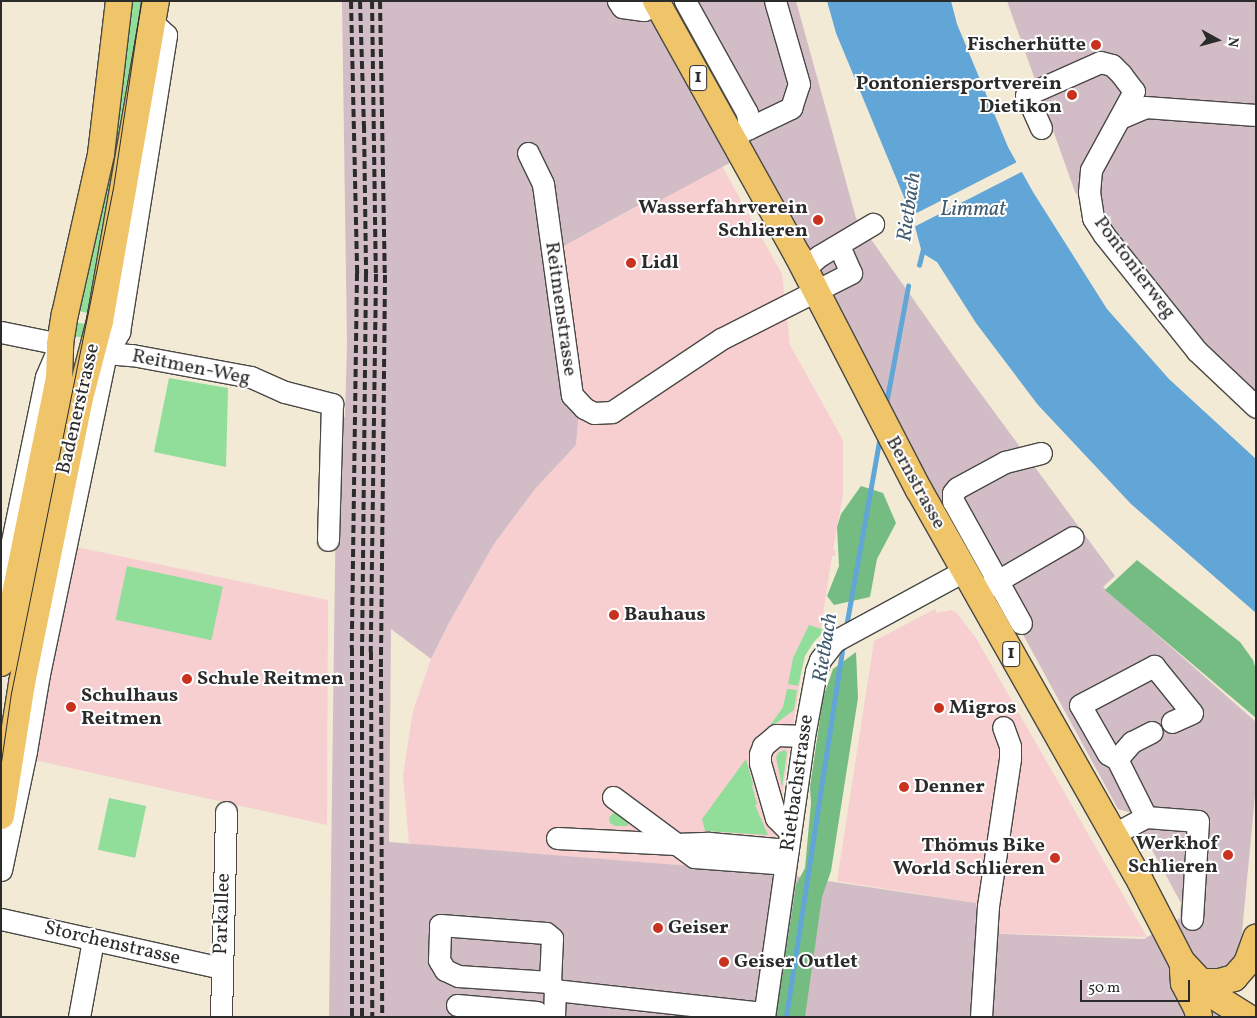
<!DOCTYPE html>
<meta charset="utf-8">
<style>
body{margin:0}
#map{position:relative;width:1257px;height:1018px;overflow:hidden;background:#f2ead4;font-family:Vollkorn,serif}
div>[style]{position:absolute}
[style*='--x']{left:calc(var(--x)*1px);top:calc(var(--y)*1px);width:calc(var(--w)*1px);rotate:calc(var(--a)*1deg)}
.built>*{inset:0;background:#f7cfd1}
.industrial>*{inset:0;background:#d2bdc6}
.green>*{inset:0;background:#91dd9a;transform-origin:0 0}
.forest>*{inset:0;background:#74bc82}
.water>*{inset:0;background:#62a6d7}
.pier>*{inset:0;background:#f2ead4;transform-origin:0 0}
.stream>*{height:4.5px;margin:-2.25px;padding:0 2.25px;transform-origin:2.25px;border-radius:2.25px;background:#62a6d7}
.roads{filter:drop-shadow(1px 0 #494844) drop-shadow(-1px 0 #494844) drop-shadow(0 1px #494844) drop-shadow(0 -1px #494844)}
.minor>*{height:21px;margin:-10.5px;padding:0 10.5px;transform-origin:10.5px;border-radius:10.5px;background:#fff}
.major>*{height:26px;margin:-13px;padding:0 13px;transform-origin:13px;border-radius:13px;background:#f0c469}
.tram>*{height:1px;margin:-0.5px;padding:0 0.5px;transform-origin:0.5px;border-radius:0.5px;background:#2b2b2b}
.rail>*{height:4px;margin-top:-2px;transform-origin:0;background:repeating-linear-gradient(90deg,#2b2b2b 0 8px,transparent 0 12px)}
.dots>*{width:14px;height:14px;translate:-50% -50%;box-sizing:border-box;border:2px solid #fff;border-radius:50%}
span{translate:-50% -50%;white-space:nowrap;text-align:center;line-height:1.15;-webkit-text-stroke:4px #fff;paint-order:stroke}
.shield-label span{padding:1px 4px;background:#fff;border:1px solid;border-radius:4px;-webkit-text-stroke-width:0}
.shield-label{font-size:19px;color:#2b2b2b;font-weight:700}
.poi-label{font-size:20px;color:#2b2b2b;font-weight:700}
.right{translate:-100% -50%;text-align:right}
.left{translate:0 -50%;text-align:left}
.street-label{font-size:20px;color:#2b2b2b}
.water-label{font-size:21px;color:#415c70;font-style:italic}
.frame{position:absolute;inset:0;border:2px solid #2b2b2b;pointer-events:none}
.north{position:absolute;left:1192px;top:15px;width:50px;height:50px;-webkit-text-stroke:4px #fff;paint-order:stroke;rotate:97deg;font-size:14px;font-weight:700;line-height:20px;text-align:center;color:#2b2b2b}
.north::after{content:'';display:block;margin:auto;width:18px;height:22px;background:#2b2b2b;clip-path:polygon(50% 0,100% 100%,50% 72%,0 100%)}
.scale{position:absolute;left:1080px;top:980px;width:110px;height:22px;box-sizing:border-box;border:2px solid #2b2b2b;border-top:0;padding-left:6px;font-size:15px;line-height:18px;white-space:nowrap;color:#2b2b2b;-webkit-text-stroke:4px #fff;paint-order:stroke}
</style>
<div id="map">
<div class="built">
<div style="clip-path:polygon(722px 166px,782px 274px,790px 345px,843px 440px,843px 495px,833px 550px,836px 551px,835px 556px,832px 556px,821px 627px,804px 657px,770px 872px,424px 846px,409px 843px,403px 775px,413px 711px,431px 659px,450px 621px,494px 544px,535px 489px,576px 445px,560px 248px,644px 203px,646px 208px)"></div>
<div style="clip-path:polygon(72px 546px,328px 600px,327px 825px,30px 759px)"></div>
<div style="clip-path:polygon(935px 609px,937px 613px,951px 610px,956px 612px,976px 638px,1147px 937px,976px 933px,976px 903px,837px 881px,874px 641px)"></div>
</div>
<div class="industrial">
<div style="clip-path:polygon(evenodd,342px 1px,796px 1px,856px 218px,959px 364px,1115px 576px,1103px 587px,1256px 722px,1256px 785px,1234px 1017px,329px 1017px,337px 417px,345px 417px,347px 344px,342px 1px,752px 151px,929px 480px,1020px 629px,1118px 809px,1132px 813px,1181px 903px,1180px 918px,1144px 939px,976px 933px,976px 903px,767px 872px,389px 842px,391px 629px,431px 659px,450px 621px,494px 544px,535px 489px,576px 445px,580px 394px,560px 248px,643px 203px,646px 208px,752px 151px)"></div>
<div style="clip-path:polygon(1007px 1px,1256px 1px,1256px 404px,1237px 390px,1075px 192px)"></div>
</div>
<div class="green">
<div style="clip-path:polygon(124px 1px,151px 1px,96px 315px,74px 310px)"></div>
<div style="clip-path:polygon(72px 322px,93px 325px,85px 338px,73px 336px)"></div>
<div style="clip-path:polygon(169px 378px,228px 388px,226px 467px,154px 452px)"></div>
<div style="left:127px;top:566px;width:98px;height:55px;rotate:12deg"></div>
<div style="clip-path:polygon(809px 625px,825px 630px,813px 643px,805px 656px,798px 686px,788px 684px,793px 658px)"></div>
<div style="clip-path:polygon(787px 689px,797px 690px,794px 710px,767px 730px,783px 707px)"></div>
<div style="clip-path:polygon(785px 750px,787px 753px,782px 787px,776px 757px,779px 752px)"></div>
<div style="clip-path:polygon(746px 759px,753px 784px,752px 786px,757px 804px,755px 805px,768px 835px,705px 831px,702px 819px)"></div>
<div style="left:109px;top:798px;width:38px;height:53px;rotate:12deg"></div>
<div style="clip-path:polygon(613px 813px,617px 813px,628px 820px,628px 826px,615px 826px,610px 823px,609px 818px)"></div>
</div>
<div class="forest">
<div style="clip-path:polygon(861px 486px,883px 493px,896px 523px,877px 559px,870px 597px,834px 605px,827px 596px,839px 566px,837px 527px,841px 514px)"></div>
<div style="clip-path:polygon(1137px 560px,1240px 642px,1253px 660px,1256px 670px,1256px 718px,1105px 590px)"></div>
<div style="clip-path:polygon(856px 652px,858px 698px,831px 871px,822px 897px,805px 1017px,776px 1017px,796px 885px,805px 868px,811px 803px,810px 787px,823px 698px,833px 669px)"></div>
</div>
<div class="water">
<div style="clip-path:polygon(827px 1px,951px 1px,957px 24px,1008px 147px,1033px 192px,1107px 309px,1169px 379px,1256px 459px,1256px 613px,1131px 504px,1038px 405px,976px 323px,937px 262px,922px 253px,913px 219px,836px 33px)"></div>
</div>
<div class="pier">
<div style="left:1019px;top:161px;width:11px;height:123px;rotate:63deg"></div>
</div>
<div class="stream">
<div style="--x:919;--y:265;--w:16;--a:-76"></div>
<div style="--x:886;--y:404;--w:120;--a:-79.4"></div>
<div style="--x:846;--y:627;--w:194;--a:-79.9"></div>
<div style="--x:786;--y:1017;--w:376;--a:-81.3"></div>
</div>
<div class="roads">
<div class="minor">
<div style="--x:618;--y:1;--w:7;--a:56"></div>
<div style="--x:622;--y:7;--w:22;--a:8"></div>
<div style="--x:644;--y:10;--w:15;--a:-28"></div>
<div style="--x:685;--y:1;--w:128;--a:61"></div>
<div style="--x:747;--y:113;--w:15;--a:82"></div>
<div style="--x:749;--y:128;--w:20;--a:153"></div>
<div style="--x:1122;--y:117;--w:25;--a:-23"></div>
<div style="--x:1145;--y:107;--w:111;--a:4.1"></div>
<div style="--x:749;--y:128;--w:47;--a:-25.5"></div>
<div style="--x:791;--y:108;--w:25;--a:-72"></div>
<div style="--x:799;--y:84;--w:86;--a:-106.1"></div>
<div style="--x:1041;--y:128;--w:36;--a:-114"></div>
<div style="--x:1026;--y:95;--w:81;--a:-24"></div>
<div style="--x:1100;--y:62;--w:12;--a:14"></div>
<div style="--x:1112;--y:65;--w:13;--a:45"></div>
<div style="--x:1121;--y:74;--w:21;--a:53"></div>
<div style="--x:1134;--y:91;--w:90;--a:118.6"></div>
<div style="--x:1091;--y:170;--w:22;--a:95"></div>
<div style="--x:1089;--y:192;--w:26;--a:81"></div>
<div style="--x:1093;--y:218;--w:20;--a:57"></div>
<div style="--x:1104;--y:235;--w:149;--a:51.3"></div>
<div style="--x:1197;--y:351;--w:81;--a:43.5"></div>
<div style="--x:528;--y:153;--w:34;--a:64"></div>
<div style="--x:543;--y:184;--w:213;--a:82.2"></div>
<div style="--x:572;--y:395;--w:18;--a:47"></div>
<div style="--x:584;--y:408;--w:11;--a:27"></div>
<div style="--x:594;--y:413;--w:18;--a:-3"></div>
<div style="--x:612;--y:412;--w:131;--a:-33.8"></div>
<div style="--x:721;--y:339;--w:146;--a:-26.9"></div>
<div style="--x:851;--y:273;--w:30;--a:-114"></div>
<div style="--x:804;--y:269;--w:20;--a:-41"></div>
<div style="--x:819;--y:256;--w:63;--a:-30.7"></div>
<div style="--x:1;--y:332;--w:60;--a:11.5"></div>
<div style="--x:60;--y:344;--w:36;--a:113"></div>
<div style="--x:46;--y:377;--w:222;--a:101.7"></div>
<div style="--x:95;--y:352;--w:37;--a:5"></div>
<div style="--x:132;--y:355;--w:121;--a:10.5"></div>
<div style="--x:251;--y:377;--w:37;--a:24"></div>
<div style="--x:285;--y:392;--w:49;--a:14.3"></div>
<div style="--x:332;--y:404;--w:136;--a:91.7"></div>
<div style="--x:987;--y:587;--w:99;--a:-30.2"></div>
<div style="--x:1021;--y:623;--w:140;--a:-119.1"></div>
<div style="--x:953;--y:501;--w:8;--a:-90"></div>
<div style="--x:953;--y:493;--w:6;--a:-51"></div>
<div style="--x:957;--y:488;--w:55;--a:-28.4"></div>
<div style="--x:1005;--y:462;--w:37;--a:-14"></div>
<div style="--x:1117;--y:759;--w:23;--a:-49"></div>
<div style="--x:1132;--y:742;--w:22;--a:-27"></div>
<div style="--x:613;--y:797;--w:101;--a:36.5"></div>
<div style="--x:694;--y:857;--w:81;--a:4.2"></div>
<div style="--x:1146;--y:817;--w:52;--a:4.4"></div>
<div style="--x:1198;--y:821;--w:98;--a:93.5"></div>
<div style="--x:790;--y:832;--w:20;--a:-135"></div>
<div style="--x:776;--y:818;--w:57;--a:-106.2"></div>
<div style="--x:760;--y:763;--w:9;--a:-90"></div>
<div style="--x:760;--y:754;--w:9;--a:-69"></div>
<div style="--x:763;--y:746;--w:17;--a:-40"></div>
<div style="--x:776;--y:735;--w:28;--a:2"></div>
<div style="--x:1114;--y:834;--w:36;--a:-28"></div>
<div style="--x:1146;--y:817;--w:65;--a:-116.6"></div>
<div style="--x:1117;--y:759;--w:10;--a:-151"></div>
<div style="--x:1108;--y:754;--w:56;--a:-119.7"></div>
<div style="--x:1080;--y:705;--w:84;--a:-27.8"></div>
<div style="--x:1154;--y:666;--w:60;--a:51"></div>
<div style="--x:1192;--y:713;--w:22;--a:156"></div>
<div style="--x:557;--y:838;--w:119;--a:2.9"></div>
<div style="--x:676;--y:844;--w:33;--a:-2"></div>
<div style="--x:709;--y:843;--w:79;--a:5.1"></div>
<div style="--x:1;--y:870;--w:122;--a:-78.1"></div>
<div style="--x:26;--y:751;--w:78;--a:-80.4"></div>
<div style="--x:39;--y:674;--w:327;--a:-78.2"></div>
<div style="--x:106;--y:354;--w:26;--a:-59"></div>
<div style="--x:119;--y:332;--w:301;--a:-81"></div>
<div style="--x:166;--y:35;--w:18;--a:-137"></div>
<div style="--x:1;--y:919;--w:226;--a:12.5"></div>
<div style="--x:550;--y:982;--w:92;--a:-176.3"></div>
<div style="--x:458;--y:976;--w:14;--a:-155"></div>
<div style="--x:445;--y:970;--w:12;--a:-121"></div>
<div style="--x:439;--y:960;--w:35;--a:-88"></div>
<div style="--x:440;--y:925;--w:106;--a:4.3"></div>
<div style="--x:546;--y:933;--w:8;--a:40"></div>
<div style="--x:552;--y:938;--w:44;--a:92.6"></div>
<div style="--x:550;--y:982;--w:9;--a:58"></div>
<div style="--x:457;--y:1005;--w:80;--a:5"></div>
<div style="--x:79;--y:1017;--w:78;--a:-79.7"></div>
<div style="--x:221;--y:1017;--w:205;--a:-88.6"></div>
<div style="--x:554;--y:1017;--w:27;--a:-88"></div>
<div style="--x:555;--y:990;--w:210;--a:6.3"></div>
<div style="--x:764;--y:1017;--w:284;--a:-81.9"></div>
<div style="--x:804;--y:736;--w:66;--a:-79.5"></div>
<div style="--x:816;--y:671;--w:12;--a:-70"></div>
<div style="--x:820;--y:660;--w:24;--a:-52"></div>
<div style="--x:835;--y:641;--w:147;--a:-28.5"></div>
<div style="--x:981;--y:1017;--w:111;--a:-86.4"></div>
<div style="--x:988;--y:906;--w:150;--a:-81.5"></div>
<div style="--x:1010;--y:758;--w:12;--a:-90"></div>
<div style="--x:1010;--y:746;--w:20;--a:-110"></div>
</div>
<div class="major">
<div style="--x:656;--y:1;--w:292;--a:60.9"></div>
<div style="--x:798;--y:256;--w:263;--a:62.7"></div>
<div style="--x:919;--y:490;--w:440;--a:60.5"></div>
<div style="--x:1136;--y:873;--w:100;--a:62.7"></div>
<div style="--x:1182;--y:962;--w:47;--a:46.7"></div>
<div style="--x:1214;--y:996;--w:39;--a:32"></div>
<div style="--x:1;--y:663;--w:290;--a:-78.5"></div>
<div style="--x:59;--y:379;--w:35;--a:-88"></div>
<div style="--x:60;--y:344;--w:30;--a:-81"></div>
<div style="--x:65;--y:314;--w:164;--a:-77.3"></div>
<div style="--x:101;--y:154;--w:154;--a:-83.3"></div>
<div style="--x:1;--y:816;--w:135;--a:-81"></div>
<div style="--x:22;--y:683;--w:287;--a:-78.5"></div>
<div style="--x:79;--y:402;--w:84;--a:-75.5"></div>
<div style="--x:100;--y:321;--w:325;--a:-80.1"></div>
<div style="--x:1183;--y:970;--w:13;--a:86"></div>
<div style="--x:1184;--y:983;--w:28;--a:63"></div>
<div style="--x:1197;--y:1008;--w:9;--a:77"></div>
<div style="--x:1200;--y:982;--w:19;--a:0"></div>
<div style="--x:1219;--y:982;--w:16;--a:-15"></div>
<div style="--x:1234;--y:978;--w:20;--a:-49"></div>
<div style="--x:1247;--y:963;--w:27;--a:-70"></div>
</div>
</div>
<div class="tram">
<div style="--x:1;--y:762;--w:70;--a:-81.8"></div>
<div style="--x:11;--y:693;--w:515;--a:-78.58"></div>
<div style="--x:113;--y:188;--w:189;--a:-81.5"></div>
</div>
<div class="rail">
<div style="--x:351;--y:1;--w:272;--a:88.7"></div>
<div style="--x:357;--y:273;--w:375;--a:90.8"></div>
<div style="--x:352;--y:648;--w:369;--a:90"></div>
<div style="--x:360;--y:1;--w:124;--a:88.2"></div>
<div style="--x:364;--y:125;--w:149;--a:89.2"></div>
<div style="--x:366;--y:274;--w:374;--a:90.6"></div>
<div style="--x:362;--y:648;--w:369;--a:90"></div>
<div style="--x:372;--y:1;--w:273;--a:89.2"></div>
<div style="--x:376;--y:274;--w:378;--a:90.8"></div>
<div style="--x:371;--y:652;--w:365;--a:89.8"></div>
<div style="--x:380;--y:1;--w:274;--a:89"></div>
<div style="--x:385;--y:275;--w:394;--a:90.6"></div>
<div style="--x:381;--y:669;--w:348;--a:89.8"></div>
</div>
<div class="dots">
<div style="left:1096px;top:45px;background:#c8321e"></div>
<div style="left:1072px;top:95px;background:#c8321e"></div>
<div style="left:818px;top:220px;background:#c8321e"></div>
<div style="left:631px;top:263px;background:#c8321e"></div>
<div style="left:614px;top:615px;background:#c8321e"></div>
<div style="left:187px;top:679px;background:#c8321e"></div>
<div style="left:71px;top:707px;background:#c8321e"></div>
<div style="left:939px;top:708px;background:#c8321e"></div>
<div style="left:904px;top:787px;background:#c8321e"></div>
<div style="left:1228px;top:855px;background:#c8321e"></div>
<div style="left:1055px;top:858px;background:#c8321e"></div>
<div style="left:658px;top:928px;background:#c8321e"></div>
<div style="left:724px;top:962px;background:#c8321e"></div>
</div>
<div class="shield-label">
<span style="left:698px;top:78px">1</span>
<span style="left:1011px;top:654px">1</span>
</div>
<div class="poi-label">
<span class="right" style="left:1086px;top:45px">Fischerhütte</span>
<span class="right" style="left:1062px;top:96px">Pontoniersportverein<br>Dietikon</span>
<span class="right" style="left:808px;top:220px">Wasserfahrverein<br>Schlieren</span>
<span class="left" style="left:641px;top:263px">Lidl</span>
<span class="left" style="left:624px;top:615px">Bauhaus</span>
<span class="left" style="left:197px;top:679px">Schule Reitmen</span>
<span class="left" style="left:81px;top:708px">Schulhaus<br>Reitmen</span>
<span class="left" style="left:949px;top:708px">Migros</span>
<span class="left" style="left:914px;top:787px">Denner</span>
<span class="right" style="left:1218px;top:856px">Werkhof<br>Schlieren</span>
<span class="right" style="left:1045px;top:858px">Thömus Bike<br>World Schlieren</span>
<span class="left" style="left:668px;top:928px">Geiser</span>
<span class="left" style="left:734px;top:962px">Geiser Outlet</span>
</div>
<div class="street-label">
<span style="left:1134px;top:268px;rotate:53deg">Pontonierweg</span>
<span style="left:560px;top:309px;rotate:82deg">Reitmenstrasse</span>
<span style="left:191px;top:368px;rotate:11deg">Reitmen-Weg</span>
<span style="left:79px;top:409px;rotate:-77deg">Badenerstrasse</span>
<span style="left:915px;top:483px;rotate:61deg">Bernstrasse</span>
<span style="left:798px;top:783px;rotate:-82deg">Rietbachstrasse</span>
<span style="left:223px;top:914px;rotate:-88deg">Parkallee</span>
<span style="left:112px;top:944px;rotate:13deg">Storchenstrasse</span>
</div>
<div class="water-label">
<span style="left:910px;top:207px;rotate:-82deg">Rietbach</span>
<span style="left:973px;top:210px">Limmat</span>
<span style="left:826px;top:648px;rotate:-81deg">Rietbach</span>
</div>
<div class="frame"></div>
<div class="north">N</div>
<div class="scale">50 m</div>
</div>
